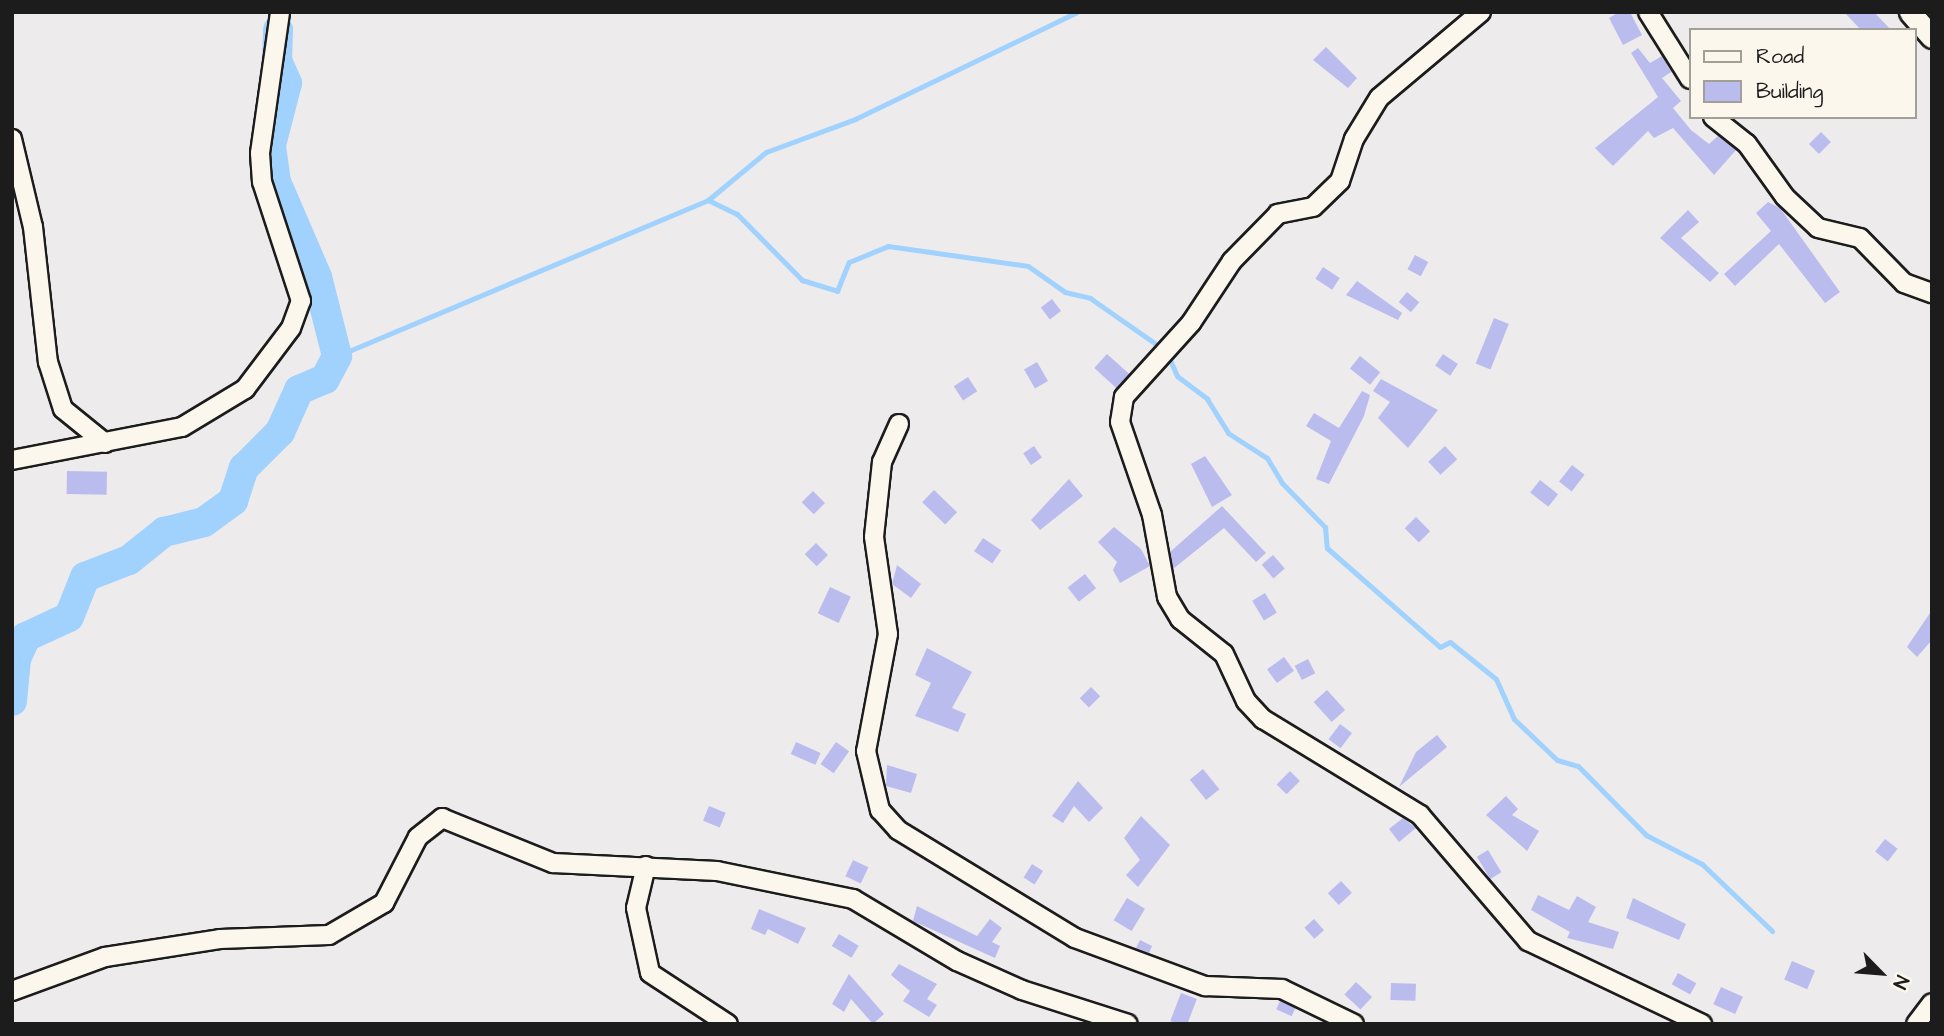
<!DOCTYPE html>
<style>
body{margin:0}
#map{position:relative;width:1944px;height:1036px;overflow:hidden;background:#eeebec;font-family:"Architects Daughter",sans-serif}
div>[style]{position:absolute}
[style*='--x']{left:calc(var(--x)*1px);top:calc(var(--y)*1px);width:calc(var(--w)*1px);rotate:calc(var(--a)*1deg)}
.stream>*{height:5px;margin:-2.5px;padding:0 2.5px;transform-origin:2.5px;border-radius:2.5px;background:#a0d2fd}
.river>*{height:30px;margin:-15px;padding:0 15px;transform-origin:15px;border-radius:15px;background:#a0d2fd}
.building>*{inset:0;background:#bbbcee;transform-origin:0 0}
.roads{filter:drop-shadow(2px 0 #1c1c1c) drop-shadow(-2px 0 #1c1c1c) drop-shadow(0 2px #1c1c1c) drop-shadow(0 -2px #1c1c1c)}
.minor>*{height:18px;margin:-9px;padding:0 9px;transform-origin:9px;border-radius:9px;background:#fbf7ec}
.tertiary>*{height:21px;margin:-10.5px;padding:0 10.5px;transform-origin:10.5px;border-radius:10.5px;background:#fbf7ec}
span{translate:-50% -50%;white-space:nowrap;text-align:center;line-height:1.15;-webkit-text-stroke:5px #fbf7ec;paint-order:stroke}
.frame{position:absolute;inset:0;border:14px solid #1c1c1c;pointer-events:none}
.legend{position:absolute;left:1689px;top:28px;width:228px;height:91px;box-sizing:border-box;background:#fbf7ec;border:2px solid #a29f99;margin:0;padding:9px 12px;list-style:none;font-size:21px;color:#1c1c1c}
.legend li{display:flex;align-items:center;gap:14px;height:35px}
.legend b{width:35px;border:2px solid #a29f99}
.north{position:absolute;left:1846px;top:938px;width:70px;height:70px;-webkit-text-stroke:5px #fbf7ec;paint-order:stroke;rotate:115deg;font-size:19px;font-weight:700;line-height:28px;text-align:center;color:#1c1c1c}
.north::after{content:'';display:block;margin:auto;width:24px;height:32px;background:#1c1c1c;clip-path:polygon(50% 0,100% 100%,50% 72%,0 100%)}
</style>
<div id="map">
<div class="stream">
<div style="--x:708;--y:200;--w:32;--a:26"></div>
<div style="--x:737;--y:214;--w:93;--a:45.4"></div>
<div style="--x:802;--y:280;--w:37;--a:17"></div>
<div style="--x:837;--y:291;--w:31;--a:-68"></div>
<div style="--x:849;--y:262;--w:42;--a:-22.3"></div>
<div style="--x:888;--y:246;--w:141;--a:8.1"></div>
<div style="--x:1028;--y:266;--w:45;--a:35.1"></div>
<div style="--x:1065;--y:292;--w:26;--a:13"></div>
<div style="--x:1090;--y:298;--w:93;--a:34.9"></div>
<div style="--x:1166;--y:351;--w:27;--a:66"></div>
<div style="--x:1177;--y:376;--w:38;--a:37"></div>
<div style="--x:1207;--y:399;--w:40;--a:58"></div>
<div style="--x:1228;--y:433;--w:46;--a:32.7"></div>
<div style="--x:1267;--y:458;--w:29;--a:59"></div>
<div style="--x:1282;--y:483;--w:62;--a:45.7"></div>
<div style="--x:1325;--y:527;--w:21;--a:85"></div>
<div style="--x:1327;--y:548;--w:150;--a:41.2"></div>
<div style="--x:1440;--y:647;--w:11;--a:-27"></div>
<div style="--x:1450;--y:642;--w:59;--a:38.8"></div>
<div style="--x:1496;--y:679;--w:44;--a:65.8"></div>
<div style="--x:1514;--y:719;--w:59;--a:43.6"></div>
<div style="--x:1557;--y:760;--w:22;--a:16"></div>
<div style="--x:1578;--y:766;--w:97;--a:45.4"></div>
<div style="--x:1646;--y:835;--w:63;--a:27.4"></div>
<div style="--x:1702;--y:864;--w:97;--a:43.7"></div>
<div style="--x:337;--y:356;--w:402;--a:-22.8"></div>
<div style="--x:708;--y:200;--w:75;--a:-39.6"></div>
<div style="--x:766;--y:152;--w:95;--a:-20.3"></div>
<div style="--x:855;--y:119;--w:246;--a:-25.7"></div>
</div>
<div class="river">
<div style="--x:12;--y:701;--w:42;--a:-84.6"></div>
<div style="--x:16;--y:659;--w:24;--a:-66"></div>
<div style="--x:26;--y:637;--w:47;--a:-24.9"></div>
<div style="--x:69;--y:617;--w:43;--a:-68.2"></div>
<div style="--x:85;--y:577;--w:47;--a:-21.1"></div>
<div style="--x:129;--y:560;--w:45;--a:-38.7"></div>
<div style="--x:164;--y:532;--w:41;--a:-14"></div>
<div style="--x:204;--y:522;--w:36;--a:-36"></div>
<div style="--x:233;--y:501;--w:35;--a:-72"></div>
<div style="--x:244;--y:468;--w:51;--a:-45"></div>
<div style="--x:280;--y:432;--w:46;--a:-65.7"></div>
<div style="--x:299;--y:390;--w:28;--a:-23"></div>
<div style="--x:325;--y:379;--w:26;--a:-62"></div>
<div style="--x:337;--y:356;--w:81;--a:-104.2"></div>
<div style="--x:317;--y:277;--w:103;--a:-113.3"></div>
<div style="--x:276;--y:182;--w:37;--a:-98"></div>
<div style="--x:271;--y:145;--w:64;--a:-75.5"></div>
<div style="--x:287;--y:83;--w:24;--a:-114"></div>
<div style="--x:277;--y:61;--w:31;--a:-88"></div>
</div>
<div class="building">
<div style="clip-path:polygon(1619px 12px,1630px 12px,1642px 35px,1623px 45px,1609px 18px)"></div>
<div style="clip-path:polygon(1844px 12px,1874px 12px,1891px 30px,1861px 30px)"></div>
<div style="clip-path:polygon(1326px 47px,1357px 78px,1348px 88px,1313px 60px)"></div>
<div style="clip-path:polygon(1638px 48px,1650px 63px,1662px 56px,1671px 72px,1662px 78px,1681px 101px,1673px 108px,1691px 130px,1709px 144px,1718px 136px,1736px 150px,1714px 175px,1673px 128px,1654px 138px,1648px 131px,1613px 166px,1595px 148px,1658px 97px,1631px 53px)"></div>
<div style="left:1821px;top:132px;width:14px;height:17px;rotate:45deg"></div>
<div style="clip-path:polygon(1768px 202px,1780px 208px,1840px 292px,1825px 303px,1779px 244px,1735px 286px,1724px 274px,1771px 231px,1756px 213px)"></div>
<div style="clip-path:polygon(1688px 210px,1699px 222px,1681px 238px,1719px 273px,1710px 282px,1660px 238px)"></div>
<div style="left:1415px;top:255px;width:15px;height:16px;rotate:28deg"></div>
<div style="left:1323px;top:267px;width:20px;height:14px;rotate:33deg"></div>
<div style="clip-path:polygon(1357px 281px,1402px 313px,1398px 320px,1346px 295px)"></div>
<div style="left:1407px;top:292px;width:16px;height:13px;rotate:40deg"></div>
<div style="left:1052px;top:299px;width:15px;height:14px;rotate:53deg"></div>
<div style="left:1494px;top:318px;width:16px;height:49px;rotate:22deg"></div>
<div style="left:1107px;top:354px;width:30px;height:19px;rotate:42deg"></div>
<div style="left:1443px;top:354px;width:18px;height:14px;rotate:34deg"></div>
<div style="left:1360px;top:356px;width:26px;height:16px;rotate:39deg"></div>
<div style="left:1037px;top:362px;width:22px;height:15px;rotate:60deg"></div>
<div style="left:968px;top:377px;width:17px;height:17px;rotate:57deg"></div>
<div style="clip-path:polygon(1381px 379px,1438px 410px,1408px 448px,1378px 418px,1390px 402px,1373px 391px)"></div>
<div style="clip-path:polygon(1362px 391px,1370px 395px,1364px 416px,1329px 484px,1316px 479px,1331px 441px,1306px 426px,1314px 413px,1339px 428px)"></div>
<div style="left:1034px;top:446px;width:14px;height:13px;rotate:56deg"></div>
<div style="left:1445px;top:446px;width:18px;height:23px;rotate:47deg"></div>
<div style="clip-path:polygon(1205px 456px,1232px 495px,1212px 507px,1191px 464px)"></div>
<div style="left:1572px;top:465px;width:16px;height:21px;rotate:38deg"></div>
<div style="left:67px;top:471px;width:40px;height:23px;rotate:1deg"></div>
<div style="clip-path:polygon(1069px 479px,1083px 496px,1040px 530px,1031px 520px)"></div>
<div style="left:1540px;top:480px;width:23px;height:16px;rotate:38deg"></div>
<div style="left:934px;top:490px;width:32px;height:17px;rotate:44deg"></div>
<div style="left:813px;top:491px;width:17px;height:16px;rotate:45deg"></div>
<div style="clip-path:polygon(1222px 506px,1266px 553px,1256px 562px,1224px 528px,1173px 569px,1170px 552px)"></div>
<div style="left:1416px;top:517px;width:20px;height:16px;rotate:45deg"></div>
<div style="clip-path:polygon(1114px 527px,1141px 549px,1150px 566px,1120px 583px,1113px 570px,1117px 562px,1098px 542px)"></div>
<div style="left:983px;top:538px;width:22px;height:16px;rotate:34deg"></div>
<div style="left:816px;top:543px;width:17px;height:16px;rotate:45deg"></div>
<div style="left:1273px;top:555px;width:18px;height:15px;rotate:49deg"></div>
<div style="clip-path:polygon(897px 565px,921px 584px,911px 598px,892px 584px)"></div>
<div style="left:1085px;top:574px;width:18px;height:22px;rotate:52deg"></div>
<div style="left:830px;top:587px;width:23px;height:29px;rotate:25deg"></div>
<div style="left:1265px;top:593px;width:23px;height:15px;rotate:59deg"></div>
<div style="clip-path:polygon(1932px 610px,1932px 640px,1917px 657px,1907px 647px)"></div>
<div style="clip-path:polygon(927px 648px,972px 672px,952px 708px,966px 714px,958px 732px,915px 716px,931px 683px,915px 675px)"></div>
<div style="left:1284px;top:657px;width:17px;height:21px;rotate:54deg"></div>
<div style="left:1308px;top:659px;width:16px;height:15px;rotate:63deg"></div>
<div style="left:1091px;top:687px;width:13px;height:16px;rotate:45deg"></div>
<div style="left:1327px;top:690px;width:27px;height:18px;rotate:48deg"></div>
<div style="left:1340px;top:724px;width:15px;height:19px;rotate:37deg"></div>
<div style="clip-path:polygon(1437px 735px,1447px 747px,1399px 787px,1416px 752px)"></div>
<div style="left:796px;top:742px;width:27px;height:13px;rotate:24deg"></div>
<div style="left:836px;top:742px;width:16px;height:27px;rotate:35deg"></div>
<div style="clip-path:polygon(887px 765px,917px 774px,911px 793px,886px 786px)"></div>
<div style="left:1203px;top:769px;width:26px;height:17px;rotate:51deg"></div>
<div style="left:1290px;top:771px;width:14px;height:19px;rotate:45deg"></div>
<div style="clip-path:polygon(1078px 781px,1103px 808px,1089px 822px,1074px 806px,1063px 823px,1052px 816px)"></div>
<div style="clip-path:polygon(1506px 796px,1518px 809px,1512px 815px,1539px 831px,1527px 851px,1486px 815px)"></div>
<div style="left:709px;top:806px;width:18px;height:16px;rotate:22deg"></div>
<div style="clip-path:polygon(1141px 816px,1170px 845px,1138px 887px,1126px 875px,1140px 860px,1124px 838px)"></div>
<div style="clip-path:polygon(1403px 818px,1416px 828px,1399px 842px,1389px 829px)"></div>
<div style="left:1885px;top:839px;width:16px;height:16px;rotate:38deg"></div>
<div style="left:1488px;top:850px;width:26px;height:13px;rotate:59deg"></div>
<div style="left:853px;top:860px;width:17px;height:18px;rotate:25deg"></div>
<div style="left:1032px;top:864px;width:13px;height:16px;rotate:32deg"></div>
<div style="left:1341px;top:881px;width:16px;height:18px;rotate:47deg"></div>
<div style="clip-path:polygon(1538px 895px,1569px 910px,1577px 896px,1596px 907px,1588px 922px,1619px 932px,1613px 949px,1567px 938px,1570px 932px,1531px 910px)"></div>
<div style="left:1127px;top:898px;width:21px;height:26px;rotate:31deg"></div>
<div style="clip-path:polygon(1633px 898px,1686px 924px,1679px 940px,1626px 918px)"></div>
<div style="clip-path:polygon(917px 906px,977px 936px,990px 919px,1002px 928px,992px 942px,1000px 946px,995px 958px,913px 921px)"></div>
<div style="clip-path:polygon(759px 909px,806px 928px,798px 944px,768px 929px,765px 935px,751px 929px)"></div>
<div style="left:1314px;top:919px;width:15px;height:13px;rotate:48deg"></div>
<div style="left:839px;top:934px;width:23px;height:14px;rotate:31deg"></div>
<div style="clip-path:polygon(1140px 940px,1152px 946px,1149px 953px,1136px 948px)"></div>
<div style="left:1792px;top:961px;width:25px;height:20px;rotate:23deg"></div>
<div style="clip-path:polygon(899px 964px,937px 984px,927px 999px,937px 1005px,929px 1017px,903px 1001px,910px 991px,891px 975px)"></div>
<div style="left:1678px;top:973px;width:21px;height:13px;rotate:29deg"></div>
<div style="clip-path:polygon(849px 974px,884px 1014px,873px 1024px,851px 999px,844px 1012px,832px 1004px)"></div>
<div style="left:1356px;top:982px;width:22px;height:17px;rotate:43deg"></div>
<div style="left:1391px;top:983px;width:25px;height:17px;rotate:2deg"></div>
<div style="left:1721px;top:987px;width:24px;height:19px;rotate:24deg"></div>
<div style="left:1181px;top:993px;width:17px;height:30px;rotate:21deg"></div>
<div style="left:1280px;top:1001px;width:17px;height:9px;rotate:25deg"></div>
</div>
<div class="roads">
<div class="minor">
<div style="--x:1481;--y:12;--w:133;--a:139.9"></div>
<div style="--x:1379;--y:98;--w:48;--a:121.4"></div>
<div style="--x:1354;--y:139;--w:44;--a:108.4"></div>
<div style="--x:1340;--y:181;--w:37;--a:136"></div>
<div style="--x:1313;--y:207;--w:36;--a:169"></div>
<div style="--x:1278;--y:214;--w:66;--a:134.4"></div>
<div style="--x:1232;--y:261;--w:74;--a:123.5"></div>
<div style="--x:1191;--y:323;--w:100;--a:132.2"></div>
<div style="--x:1124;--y:397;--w:25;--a:99"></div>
<div style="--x:1120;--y:422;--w:98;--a:71"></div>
<div style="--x:1152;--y:515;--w:83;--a:79.6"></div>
<div style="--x:1167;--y:597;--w:26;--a:59"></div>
<div style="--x:1180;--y:619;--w:56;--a:38.5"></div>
<div style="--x:1224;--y:654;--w:52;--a:64.9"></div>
<div style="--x:1246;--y:701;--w:25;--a:47"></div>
<div style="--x:1263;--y:719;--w:184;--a:31.4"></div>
<div style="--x:1420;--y:815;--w:166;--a:49.4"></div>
<div style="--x:1528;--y:941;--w:193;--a:25.5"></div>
<div style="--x:1648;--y:12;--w:79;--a:57.9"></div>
<div style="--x:1713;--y:117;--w:43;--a:38.5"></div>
<div style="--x:1747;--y:144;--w:65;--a:54.4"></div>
<div style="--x:1785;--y:197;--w:45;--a:43.2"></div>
<div style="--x:1818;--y:228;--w:43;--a:13.4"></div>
<div style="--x:1860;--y:238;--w:63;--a:45.6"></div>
<div style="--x:1904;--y:283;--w:30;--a:20"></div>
<div style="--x:12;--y:139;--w:90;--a:76.6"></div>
<div style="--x:33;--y:227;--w:136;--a:83.7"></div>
<div style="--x:48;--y:362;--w:49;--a:72.3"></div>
<div style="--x:63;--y:409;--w:54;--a:39"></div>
<div style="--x:899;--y:424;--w:42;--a:114.1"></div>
<div style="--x:882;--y:462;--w:75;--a:96.1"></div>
<div style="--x:874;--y:537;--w:98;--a:81.8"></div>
<div style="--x:888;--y:634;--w:119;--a:100.6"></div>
<div style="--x:866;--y:751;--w:61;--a:76.7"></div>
<div style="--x:880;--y:810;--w:27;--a:48"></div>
<div style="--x:898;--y:830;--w:207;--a:31.4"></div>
<div style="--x:1075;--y:938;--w:139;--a:20.3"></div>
<div style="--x:1205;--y:986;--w:77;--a:2.2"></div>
<div style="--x:1282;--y:989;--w:80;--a:25.9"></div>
<div style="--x:12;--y:460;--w:173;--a:-11"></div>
<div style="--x:182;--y:427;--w:74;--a:-31.1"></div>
<div style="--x:245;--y:389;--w:76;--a:-53"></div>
<div style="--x:291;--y:328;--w:29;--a:-70"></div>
<div style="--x:301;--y:301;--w:125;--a:-108.1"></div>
<div style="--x:262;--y:182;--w:29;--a:-94"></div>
<div style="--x:260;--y:153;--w:142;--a:-81.9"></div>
<div style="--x:646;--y:866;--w:43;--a:103.4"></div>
<div style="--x:636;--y:908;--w:66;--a:77.8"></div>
<div style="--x:650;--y:973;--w:93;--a:33.2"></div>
<div style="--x:12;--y:991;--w:99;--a:-20.1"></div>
<div style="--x:105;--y:957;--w:116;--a:-8.9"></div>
<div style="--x:220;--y:939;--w:109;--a:-2.1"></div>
<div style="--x:329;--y:935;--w:64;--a:-30.2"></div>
<div style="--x:384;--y:903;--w:74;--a:-62.7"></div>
<div style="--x:418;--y:837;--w:31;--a:-38"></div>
<div style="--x:442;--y:818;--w:120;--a:22.1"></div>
<div style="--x:553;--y:863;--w:164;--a:2.8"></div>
<div style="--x:717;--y:871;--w:139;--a:11.6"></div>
<div style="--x:853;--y:899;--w:121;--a:30.8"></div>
<div style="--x:957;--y:961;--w:71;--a:24"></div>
<div style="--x:1022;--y:990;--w:111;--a:17.8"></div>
<div style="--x:1916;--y:1024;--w:26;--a:-53"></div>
</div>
<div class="tertiary">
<div style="--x:1910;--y:12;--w:33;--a:49"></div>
</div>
</div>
<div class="frame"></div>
<ul class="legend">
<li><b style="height:9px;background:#fbf7ec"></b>Road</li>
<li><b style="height:19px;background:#bbbcee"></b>Building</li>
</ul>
<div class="north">N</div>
</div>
